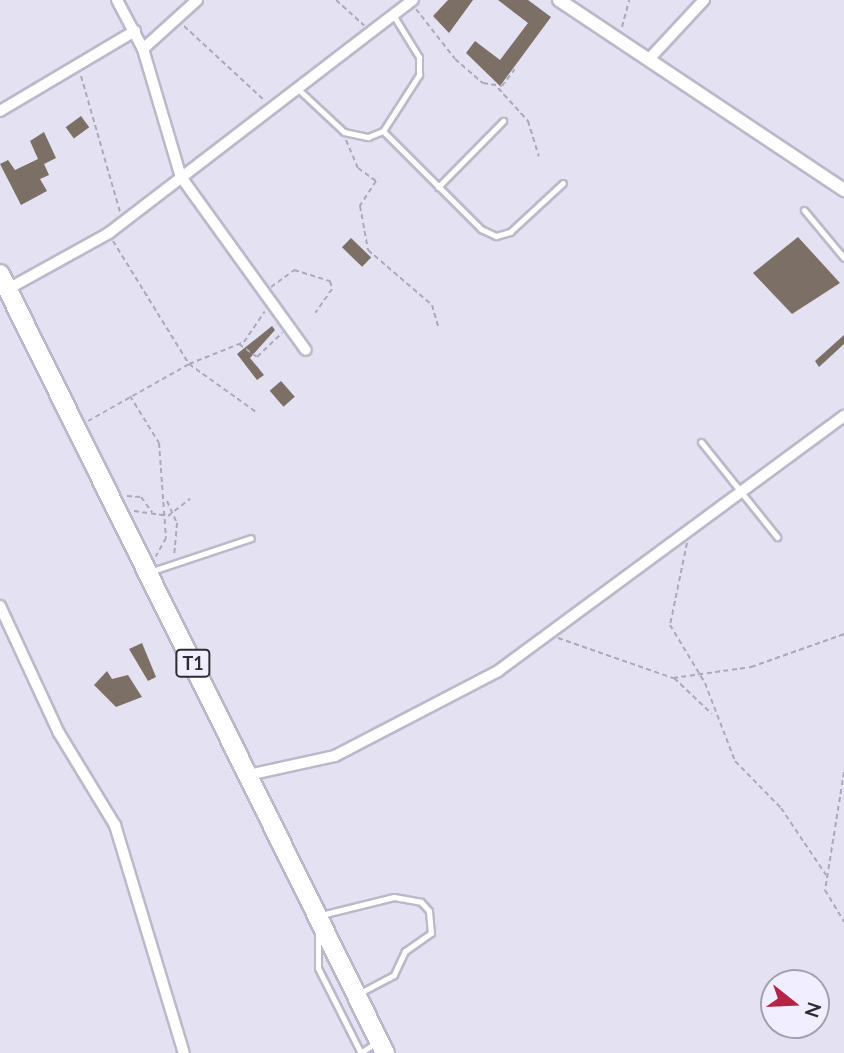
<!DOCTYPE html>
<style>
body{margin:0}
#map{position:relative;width:844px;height:1053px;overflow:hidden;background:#e4e1f2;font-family:Lato,sans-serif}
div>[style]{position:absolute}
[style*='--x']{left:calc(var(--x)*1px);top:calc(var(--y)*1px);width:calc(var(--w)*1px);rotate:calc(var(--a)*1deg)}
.building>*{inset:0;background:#7c6f65;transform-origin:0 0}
.path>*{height:2px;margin-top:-1px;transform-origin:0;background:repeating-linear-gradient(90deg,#aca9b7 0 5px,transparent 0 8.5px)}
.roads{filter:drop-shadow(2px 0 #bbb9c9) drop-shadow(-2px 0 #bbb9c9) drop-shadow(0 2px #bbb9c9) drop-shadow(0 -2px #bbb9c9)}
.service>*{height:5px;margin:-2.5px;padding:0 2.5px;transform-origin:2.5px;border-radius:2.5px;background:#fff}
.minor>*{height:10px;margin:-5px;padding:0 5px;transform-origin:5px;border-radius:5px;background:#fff}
.tertiary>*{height:12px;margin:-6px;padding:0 6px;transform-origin:6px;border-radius:6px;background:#fff}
.trunk>*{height:18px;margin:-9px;padding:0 9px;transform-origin:9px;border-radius:9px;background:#fff}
span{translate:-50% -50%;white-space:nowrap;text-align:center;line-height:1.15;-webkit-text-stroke:7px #f1eeff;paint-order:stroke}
.shield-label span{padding:2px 5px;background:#f1eeff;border:2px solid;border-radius:5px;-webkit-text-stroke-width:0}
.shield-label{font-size:18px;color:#2e2d33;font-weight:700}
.north{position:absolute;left:760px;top:969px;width:70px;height:70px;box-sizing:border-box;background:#f1eeff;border:2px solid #a3a1ad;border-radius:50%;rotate:108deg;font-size:19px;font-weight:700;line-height:28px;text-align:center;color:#2e2d33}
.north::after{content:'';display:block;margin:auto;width:24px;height:32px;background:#b52345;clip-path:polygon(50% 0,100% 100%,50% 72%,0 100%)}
</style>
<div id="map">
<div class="building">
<div style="clip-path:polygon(448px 0,473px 0,449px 33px,433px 16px)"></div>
<div style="clip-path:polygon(498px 0,528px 0,551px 17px,500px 86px,466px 53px,475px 41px,500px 60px,528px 23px)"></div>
<div style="left:81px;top:116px;width:14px;height:19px;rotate:54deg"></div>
<div style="clip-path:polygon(44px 132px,56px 158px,44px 164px,49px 175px,40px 179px,47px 191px,21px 205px,0 164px,8px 160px,15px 170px,38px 159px,30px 141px)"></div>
<div style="clip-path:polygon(798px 237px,840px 283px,792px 314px,753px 273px)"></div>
<div style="left:351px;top:238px;width:28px;height:13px;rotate:44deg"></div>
<div style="clip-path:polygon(272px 326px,275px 330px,250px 358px,264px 375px,257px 380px,237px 354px)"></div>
<div style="clip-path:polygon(844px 335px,844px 344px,819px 367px,815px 361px)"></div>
<div style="left:281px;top:381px;width:21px;height:15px;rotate:49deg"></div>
<div style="clip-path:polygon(142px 643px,156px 677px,148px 681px,129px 649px)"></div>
<div style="clip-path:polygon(107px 671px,112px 679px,128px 675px,142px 697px,116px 707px,94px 685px)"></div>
</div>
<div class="path">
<div style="--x:336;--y:0;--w:38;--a:42"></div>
<div style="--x:416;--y:9;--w:63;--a:52"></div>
<div style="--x:455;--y:59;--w:37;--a:41"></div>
<div style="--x:483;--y:83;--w:19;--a:9"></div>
<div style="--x:502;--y:86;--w:21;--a:-53"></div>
<div style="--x:184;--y:26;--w:109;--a:42.8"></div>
<div style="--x:622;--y:27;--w:28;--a:-75"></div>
<div style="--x:81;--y:76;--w:141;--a:74"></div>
<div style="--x:498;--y:88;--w:45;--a:47.7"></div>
<div style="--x:528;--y:121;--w:37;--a:73"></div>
<div style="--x:346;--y:140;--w:30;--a:67"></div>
<div style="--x:358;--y:168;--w:22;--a:36"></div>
<div style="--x:376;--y:181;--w:30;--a:123"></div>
<div style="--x:360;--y:206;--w:45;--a:79.7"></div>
<div style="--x:368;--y:250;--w:84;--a:40.7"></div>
<div style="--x:432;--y:305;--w:22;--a:74"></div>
<div style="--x:113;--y:241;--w:145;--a:58.3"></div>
<div style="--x:189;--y:364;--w:82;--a:35.6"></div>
<div style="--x:271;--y:287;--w:29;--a:-36"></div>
<div style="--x:294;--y:270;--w:38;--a:17"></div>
<div style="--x:330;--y:281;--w:8;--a:76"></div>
<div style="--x:332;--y:289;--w:29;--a:125"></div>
<div style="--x:239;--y:344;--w:22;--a:36"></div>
<div style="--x:257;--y:357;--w:35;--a:-44"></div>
<div style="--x:130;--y:396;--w:55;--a:58.3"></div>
<div style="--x:159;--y:443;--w:95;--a:85.8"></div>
<div style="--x:166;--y:538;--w:21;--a:119"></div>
<div style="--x:88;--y:421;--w:116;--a:-29.4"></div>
<div style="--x:189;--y:364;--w:59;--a:-21.8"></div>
<div style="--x:244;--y:342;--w:37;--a:-56"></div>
<div style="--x:127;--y:496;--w:14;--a:4"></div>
<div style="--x:141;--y:497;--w:19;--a:54"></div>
<div style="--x:167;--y:501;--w:24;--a:66"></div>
<div style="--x:177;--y:523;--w:33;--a:95"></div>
<div style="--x:134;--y:511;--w:34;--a:8"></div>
<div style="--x:168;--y:516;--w:28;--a:-38"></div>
<div style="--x:687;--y:543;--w:84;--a:101.7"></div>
<div style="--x:670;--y:625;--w:68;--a:58.9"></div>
<div style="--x:705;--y:683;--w:84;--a:69"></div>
<div style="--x:735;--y:761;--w:66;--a:45.6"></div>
<div style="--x:781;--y:808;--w:81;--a:56.1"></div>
<div style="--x:558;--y:638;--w:122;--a:19.2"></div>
<div style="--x:673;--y:678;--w:79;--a:-8"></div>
<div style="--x:751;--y:667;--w:99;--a:-19.5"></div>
<div style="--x:674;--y:678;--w:52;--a:43.5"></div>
<div style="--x:844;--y:772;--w:120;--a:99.1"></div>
<div style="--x:825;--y:890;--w:37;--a:59"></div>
</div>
<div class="roads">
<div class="service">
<div style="--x:298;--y:89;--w:63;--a:43.1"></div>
<div style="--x:344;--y:132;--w:25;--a:12"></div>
<div style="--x:368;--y:137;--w:16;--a:-22"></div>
<div style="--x:383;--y:131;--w:67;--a:-57.3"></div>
<div style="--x:419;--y:75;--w:18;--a:-90"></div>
<div style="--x:419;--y:57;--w:46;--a:-121.6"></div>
<div style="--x:383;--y:131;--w:139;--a:45"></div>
<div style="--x:481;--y:229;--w:17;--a:25"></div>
<div style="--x:496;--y:236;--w:15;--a:-16"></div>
<div style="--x:510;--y:232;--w:72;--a:-42.8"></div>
<div style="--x:438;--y:187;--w:93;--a:-45.4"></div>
<div style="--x:804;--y:210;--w:62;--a:50.2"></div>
<div style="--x:701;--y:442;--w:122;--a:51.3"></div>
<div style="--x:152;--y:571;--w:104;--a:-18.4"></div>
<div style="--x:321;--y:915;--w:75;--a:-13.9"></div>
<div style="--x:394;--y:897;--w:27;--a:10"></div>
<div style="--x:421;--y:902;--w:12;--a:48"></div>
<div style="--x:429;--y:911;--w:22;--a:85"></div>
<div style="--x:431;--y:933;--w:32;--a:145"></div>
<div style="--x:405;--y:951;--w:26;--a:115"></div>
<div style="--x:394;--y:975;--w:41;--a:152.2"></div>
<div style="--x:318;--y:928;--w:40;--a:90"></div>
<div style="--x:318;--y:968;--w:95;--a:63.2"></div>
<div style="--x:360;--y:1053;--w:20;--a:-33"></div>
</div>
<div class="minor">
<div style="--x:117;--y:0;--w:55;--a:62"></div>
<div style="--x:143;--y:49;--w:134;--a:73.5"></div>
<div style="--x:181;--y:177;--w:213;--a:54.2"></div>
<div style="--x:143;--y:49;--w:73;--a:-42.2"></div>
<div style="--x:651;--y:57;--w:78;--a:-47.1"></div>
<div style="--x:0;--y:111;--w:157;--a:-30.7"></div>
<div style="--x:8;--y:289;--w:115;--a:-29"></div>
<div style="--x:109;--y:233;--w:383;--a:-37.5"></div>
<div style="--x:0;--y:606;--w:140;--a:65.1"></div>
<div style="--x:59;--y:733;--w:108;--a:58.7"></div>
<div style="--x:115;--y:825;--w:238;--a:73.2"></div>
<div style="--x:248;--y:775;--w:89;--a:-12.3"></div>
<div style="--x:335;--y:756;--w:184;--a:-27.5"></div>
<div style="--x:498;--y:671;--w:430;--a:-36.4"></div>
</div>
<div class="tertiary">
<div style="--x:559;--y:0;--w:343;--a:33.7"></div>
</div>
<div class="trunk">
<div style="--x:0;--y:274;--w:869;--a:63.7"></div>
</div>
</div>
<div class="shield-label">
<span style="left:193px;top:663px">T1</span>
</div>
<div class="north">N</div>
</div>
